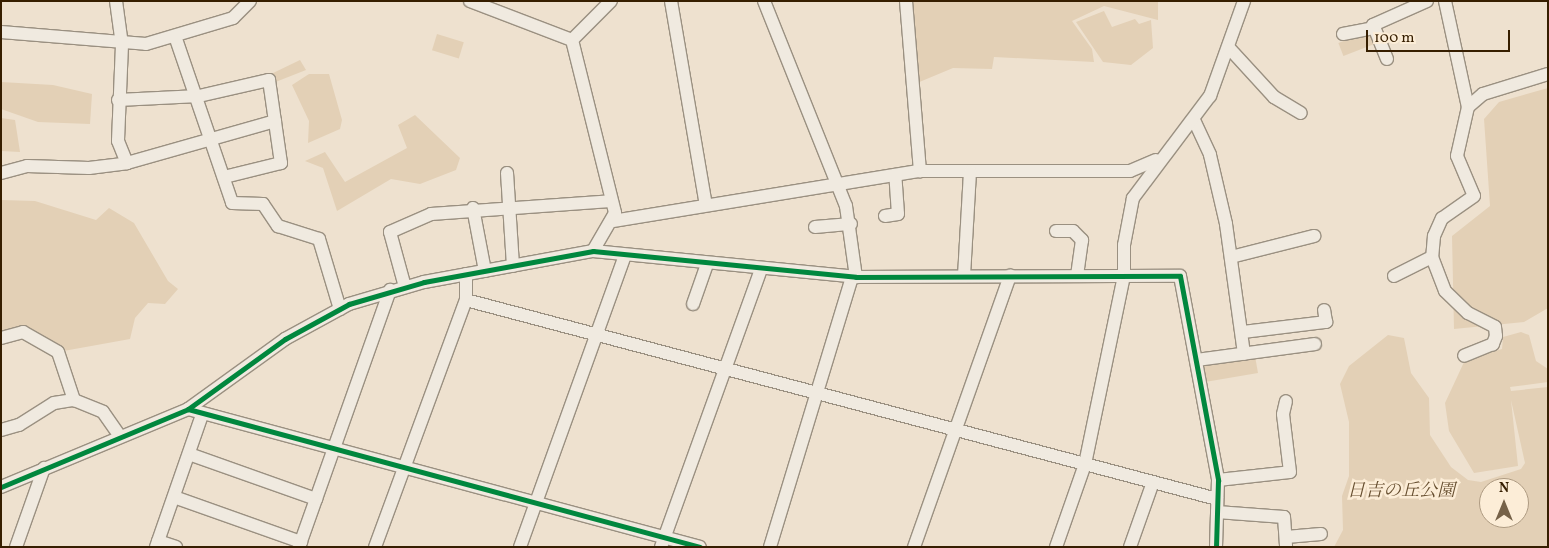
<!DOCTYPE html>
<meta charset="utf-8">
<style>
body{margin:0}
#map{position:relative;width:1549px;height:548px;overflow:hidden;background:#eee1cf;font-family:Vollkorn,"Noto Serif JP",serif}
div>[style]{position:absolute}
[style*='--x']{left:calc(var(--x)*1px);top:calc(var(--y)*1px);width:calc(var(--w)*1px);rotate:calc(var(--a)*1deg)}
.green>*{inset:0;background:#e3d0b6;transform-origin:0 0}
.roads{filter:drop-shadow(1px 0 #9a9081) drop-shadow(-1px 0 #9a9081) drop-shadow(0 1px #9a9081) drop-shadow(0 -1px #9a9081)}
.minor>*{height:12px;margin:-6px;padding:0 6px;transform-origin:6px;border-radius:6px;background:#f0eae0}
.cycleway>*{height:5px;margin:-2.5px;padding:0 2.5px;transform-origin:2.5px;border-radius:2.5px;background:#00873e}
span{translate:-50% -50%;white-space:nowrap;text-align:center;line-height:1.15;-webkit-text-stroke:5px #fcedd7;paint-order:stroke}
.park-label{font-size:18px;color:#674f30;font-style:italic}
.frame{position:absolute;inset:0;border:2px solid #361e00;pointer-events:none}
.north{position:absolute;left:1479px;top:478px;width:50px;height:50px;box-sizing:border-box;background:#fcedd7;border:1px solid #ad9a81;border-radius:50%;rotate:0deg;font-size:14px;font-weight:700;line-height:20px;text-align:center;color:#361e00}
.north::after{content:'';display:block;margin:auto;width:18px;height:22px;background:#766248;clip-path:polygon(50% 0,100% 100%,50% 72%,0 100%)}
.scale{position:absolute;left:1366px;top:30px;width:144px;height:22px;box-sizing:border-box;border:2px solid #361e00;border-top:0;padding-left:6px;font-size:15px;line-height:18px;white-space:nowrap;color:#361e00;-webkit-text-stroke:4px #fcedd7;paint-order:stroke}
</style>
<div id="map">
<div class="green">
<div style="clip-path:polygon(906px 1px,1158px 1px,1158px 20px,1104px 6px,1072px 21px,1092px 49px,1094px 62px,994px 57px,992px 69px,953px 68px,917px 83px)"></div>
<div style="clip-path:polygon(1104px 11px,1112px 27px,1135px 19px,1139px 24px,1151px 20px,1153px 48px,1131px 65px,1103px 62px,1076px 22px)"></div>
<div style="left:1372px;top:30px;width:14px;height:36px;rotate:69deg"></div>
<div style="left:437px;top:34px;width:28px;height:17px;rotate:17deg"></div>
<div style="clip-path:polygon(300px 60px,306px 70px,273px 83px,271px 74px)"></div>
<div style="clip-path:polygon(309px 74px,329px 74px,342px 120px,340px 129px,308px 143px,309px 121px,292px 85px)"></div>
<div style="clip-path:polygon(1px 82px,53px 85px,92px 94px,90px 124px,38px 122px,1px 109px)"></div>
<div style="clip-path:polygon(1548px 88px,1548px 308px,1524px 322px,1454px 329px,1452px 236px,1490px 206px,1484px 119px,1499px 102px)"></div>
<div style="clip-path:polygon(415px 115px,460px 158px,456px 170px,420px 184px,391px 179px,337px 211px,323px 168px,305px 161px,325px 152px,345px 182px,407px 148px,398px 125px)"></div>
<div style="clip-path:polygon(1px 118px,15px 120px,20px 152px,1px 151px)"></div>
<div style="clip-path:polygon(1px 200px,35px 201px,96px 220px,109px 208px,134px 223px,168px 281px,178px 289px,165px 304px,148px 303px,135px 318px,130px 339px,58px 352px,35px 335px,1px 338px)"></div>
<div style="clip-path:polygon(evenodd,1521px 332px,1529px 335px,1536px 361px,1548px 369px,1548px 382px,1510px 387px,1511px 391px,1548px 387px,1548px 547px,1334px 547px,1343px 530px,1342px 496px,1349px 476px,1349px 422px,1340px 384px,1349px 366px,1388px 335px,1404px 338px,1411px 373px,1429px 398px,1430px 435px,1451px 467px,1468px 480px,1481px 482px,1521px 469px,1525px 463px,1511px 400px,1518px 466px,1474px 473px,1449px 431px,1445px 403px,1465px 360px,1502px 349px,1503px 337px,1521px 332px,1489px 488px,1519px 488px,1519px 518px,1489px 518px,1489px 488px)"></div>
<div style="clip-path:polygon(1255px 356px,1258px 373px,1205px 382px,1202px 362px)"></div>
</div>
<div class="roads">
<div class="minor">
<div style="--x:116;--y:1;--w:44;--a:82.2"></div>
<div style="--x:122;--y:45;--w:96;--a:92.4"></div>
<div style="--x:118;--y:141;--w:24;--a:68"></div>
<div style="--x:127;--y:163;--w:154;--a:-15.8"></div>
<div style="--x:470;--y:1;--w:109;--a:20.9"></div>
<div style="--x:671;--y:1;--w:207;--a:80.3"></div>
<div style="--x:764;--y:1;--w:221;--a:68.2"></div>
<div style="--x:846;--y:206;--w:72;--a:82"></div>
<div style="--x:906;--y:1;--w:171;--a:85.3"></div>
<div style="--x:1445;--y:1;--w:108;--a:77.8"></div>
<div style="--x:1468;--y:107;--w:50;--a:102.7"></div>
<div style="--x:1457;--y:156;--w:43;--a:67"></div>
<div style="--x:1474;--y:196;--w:39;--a:145"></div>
<div style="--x:1442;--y:218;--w:20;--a:114"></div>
<div style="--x:1434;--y:236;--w:21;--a:95"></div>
<div style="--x:1432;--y:257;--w:36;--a:69"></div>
<div style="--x:1445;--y:291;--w:32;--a:44"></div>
<div style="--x:1468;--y:313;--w:30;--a:27"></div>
<div style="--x:1495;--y:327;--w:9;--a:84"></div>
<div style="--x:1496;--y:336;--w:9;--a:111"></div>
<div style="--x:1493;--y:344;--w:31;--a:158"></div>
<div style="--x:1;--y:32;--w:145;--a:4.7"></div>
<div style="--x:146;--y:44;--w:91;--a:-16.6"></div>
<div style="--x:233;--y:18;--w:24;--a:-45"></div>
<div style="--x:1343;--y:34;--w:32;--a:-11"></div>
<div style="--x:176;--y:39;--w:173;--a:71.1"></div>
<div style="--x:232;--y:203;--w:31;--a:2"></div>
<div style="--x:263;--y:204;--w:27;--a:56"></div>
<div style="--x:278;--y:226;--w:43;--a:17.6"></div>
<div style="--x:319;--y:239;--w:73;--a:73.3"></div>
<div style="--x:572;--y:40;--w:178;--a:76"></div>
<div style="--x:615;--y:213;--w:44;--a:120.1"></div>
<div style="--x:572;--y:40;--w:55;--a:-45"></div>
<div style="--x:1230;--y:49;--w:65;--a:47.5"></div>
<div style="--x:1274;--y:97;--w:31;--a:31"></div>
<div style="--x:1387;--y:59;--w:37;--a:-112"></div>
<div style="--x:1373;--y:25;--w:59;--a:-24"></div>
<div style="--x:118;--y:100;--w:81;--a:-2.8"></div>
<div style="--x:199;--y:96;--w:72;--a:-12.9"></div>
<div style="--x:269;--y:80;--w:84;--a:81.8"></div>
<div style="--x:281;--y:163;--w:59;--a:166.2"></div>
<div style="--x:1468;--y:107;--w:20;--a:-41"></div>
<div style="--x:1483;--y:94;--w:68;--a:-17.1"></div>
<div style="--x:1194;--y:120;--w:38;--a:65"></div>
<div style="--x:1210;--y:155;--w:71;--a:76.9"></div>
<div style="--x:1226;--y:224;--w:131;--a:82.1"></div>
<div style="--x:1;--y:173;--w:27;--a:-15"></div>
<div style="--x:27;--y:166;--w:62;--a:1.8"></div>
<div style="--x:89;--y:168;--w:38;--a:-7"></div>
<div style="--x:507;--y:173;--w:93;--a:86.3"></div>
<div style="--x:473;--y:208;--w:64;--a:79.2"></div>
<div style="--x:885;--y:216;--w:13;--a:-9"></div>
<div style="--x:898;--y:214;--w:39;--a:-94"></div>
<div style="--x:613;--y:221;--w:311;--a:-9.3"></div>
<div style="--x:920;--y:171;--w:210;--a:0"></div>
<div style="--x:1130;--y:171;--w:28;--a:-23"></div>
<div style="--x:815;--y:227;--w:36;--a:-5"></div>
<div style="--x:1056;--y:231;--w:17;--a:0"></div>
<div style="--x:1073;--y:231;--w:13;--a:45"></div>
<div style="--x:1082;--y:240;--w:35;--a:98"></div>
<div style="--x:1231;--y:257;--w:86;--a:-14.2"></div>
<div style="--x:964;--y:276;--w:104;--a:-86.7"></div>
<div style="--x:1394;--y:276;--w:42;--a:-26.6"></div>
<div style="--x:405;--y:287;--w:57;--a:-105.3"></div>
<div style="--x:390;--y:232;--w:45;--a:-23.7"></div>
<div style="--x:431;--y:214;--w:180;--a:-4.1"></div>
<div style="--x:466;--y:300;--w:777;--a:14.84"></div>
<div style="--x:693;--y:304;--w:42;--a:-70.7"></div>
<div style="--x:1243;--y:332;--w:84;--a:-6.9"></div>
<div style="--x:1326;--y:322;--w:12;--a:-99"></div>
<div style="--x:1;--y:338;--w:23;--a:-15"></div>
<div style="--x:23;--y:332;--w:40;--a:29.7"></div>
<div style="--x:58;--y:352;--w:51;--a:71.6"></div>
<div style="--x:1197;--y:360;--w:119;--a:-7.7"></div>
<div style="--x:188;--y:409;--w:120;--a:-35.8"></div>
<div style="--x:285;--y:339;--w:73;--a:-28.7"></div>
<div style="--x:349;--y:304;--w:78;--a:-16.3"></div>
<div style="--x:424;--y:282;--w:172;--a:-10.4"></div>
<div style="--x:593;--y:251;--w:264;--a:5.6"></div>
<div style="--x:856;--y:277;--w:324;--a:-0.2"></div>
<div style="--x:1180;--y:276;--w:208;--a:79.4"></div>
<div style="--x:1218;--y:480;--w:67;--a:91.7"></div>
<div style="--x:1;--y:430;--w:19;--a:-16"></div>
<div style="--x:19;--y:425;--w:41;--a:-32.2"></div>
<div style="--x:54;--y:403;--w:20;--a:-9"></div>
<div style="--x:74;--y:400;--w:31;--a:22"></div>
<div style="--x:103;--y:412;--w:28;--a:55"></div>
<div style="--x:189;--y:454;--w:135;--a:19.5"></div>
<div style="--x:1218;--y:480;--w:72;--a:-6.3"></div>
<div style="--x:1290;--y:472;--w:58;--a:-96.9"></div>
<div style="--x:1283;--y:414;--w:13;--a:-77"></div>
<div style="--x:1;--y:487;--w:203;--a:-22.6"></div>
<div style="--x:188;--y:409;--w:530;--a:15.08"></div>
<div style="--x:174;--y:497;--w:135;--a:19.5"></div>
<div style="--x:1217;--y:512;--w:67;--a:4.3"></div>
<div style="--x:1284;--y:517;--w:30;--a:86"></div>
<div style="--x:1286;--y:537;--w:35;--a:-5"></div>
<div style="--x:158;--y:541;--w:19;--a:18"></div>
<div style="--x:16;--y:547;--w:84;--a:-70.5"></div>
<div style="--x:156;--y:547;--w:140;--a:-70.8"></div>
<div style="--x:299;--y:547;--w:273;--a:-70.5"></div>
<div style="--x:375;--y:547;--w:263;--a:-69.8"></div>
<div style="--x:466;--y:300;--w:26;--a:-90"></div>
<div style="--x:520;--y:547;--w:310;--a:-70.2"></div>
<div style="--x:661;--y:547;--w:295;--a:-70.2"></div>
<div style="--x:770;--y:547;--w:282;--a:-73.1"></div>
<div style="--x:914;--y:547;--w:288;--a:-70.5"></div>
<div style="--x:1056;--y:547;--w:88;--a:-70.7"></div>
<div style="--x:1085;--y:464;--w:193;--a:-78.3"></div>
<div style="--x:1124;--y:275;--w:30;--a:-90"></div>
<div style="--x:1124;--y:245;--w:48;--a:-79.2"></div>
<div style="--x:1133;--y:198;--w:128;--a:-53"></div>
<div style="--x:1210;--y:96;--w:101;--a:-70.3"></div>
<div style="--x:1130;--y:547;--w:69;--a:-70.5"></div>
</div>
</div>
<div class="cycleway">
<div style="--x:188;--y:409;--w:120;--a:-35.8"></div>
<div style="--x:285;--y:339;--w:73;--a:-28.7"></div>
<div style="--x:349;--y:304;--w:78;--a:-16.3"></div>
<div style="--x:424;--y:282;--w:172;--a:-10.4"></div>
<div style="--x:593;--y:251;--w:264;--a:5.6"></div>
<div style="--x:856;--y:277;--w:324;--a:-0.2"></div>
<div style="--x:1180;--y:276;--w:208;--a:79.4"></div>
<div style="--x:1218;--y:480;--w:67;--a:91.7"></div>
<div style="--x:1;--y:487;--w:203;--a:-22.6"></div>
<div style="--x:188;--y:409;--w:530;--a:15.08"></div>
</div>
<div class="park-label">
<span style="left:1401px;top:492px">日吉の丘公園</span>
</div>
<div class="frame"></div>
<div class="north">N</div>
<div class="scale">100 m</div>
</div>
